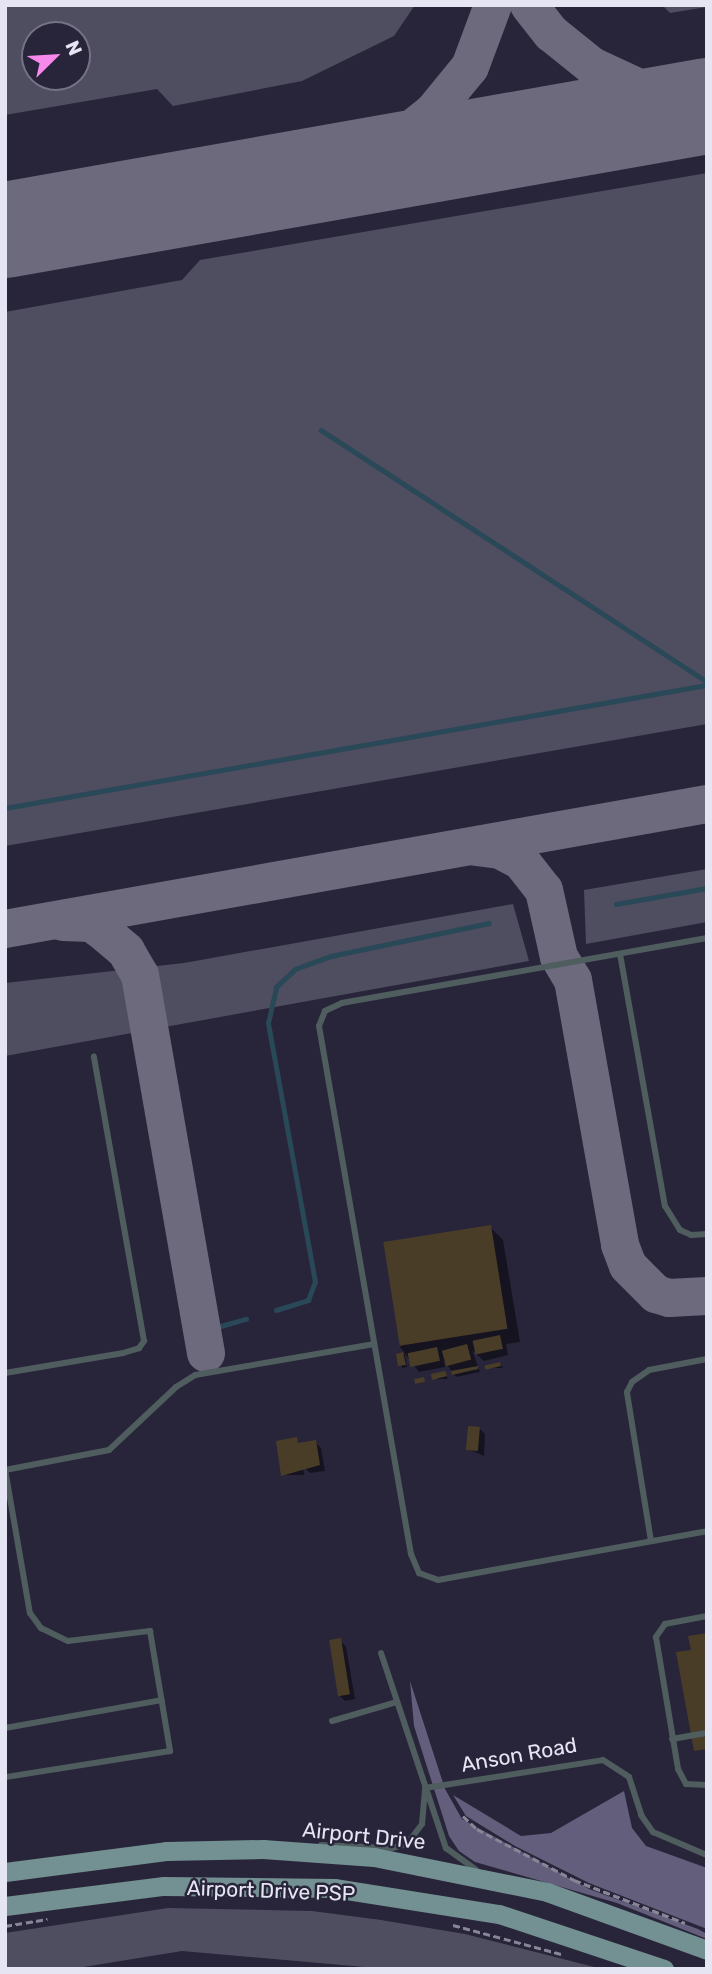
<!DOCTYPE html>
<style>
body{margin:0}
#map{position:relative;width:712px;height:1974px;overflow:hidden;background:#28253a;font-family:Rubik,sans-serif}
div>[style]{position:absolute}
[style*='--x']{left:calc(var(--x)*1px);top:calc(var(--y)*1px);width:calc(var(--w)*1px);rotate:calc(var(--a)*1deg)}
.green>*{inset:0;background:#4f4d60}
.forest>*{inset:0;background:#625e7b}
.shadow>*{inset:0;background:#0007}
.stream>*{height:4.5px;margin:-2.25px;padding:0 2.25px;transform-origin:2.25px;border-radius:2.25px;background:#294858}
.taxiway>*{height:38px;margin:-19px;padding:0 19px;transform-origin:19px;border-radius:19px;background:#6c6a7c}
.runway>*{height:96px;margin:-48px;padding:0 48px;transform-origin:48px;border-radius:48px;background:#6c6a7c}
.building>*{inset:0;background:#4a3d28;transform-origin:0 0}
.path>*{height:2.5px;margin-top:-1.25px;transform-origin:0;background:repeating-linear-gradient(90deg,#878596 0 7px,transparent 0 10.5px)}
.lane>*{height:6px;margin:-3px;padding:0 3px;transform-origin:3px;border-radius:3px;background:#4f5d5e}
.primary>*{height:19px;margin:-9.5px;padding:0 9.5px;transform-origin:9.5px;border-radius:9.5px;background:#739092}
span{translate:-50% -50%;white-space:nowrap;text-align:center;line-height:1.15;-webkit-text-stroke:5px #28253a;paint-order:stroke}
.street-label{font-size:21px;color:#e6e5f3}
.frame{position:absolute;inset:0;border:7px solid #e6e5f3;pointer-events:none}
.north{position:absolute;left:21px;top:21px;width:70px;height:70px;box-sizing:border-box;background:#28253a;border:2px solid #747284;border-radius:50%;rotate:66deg;font-size:19px;font-weight:700;line-height:28px;text-align:center;color:#e6e5f3}
.north::after{content:'';display:block;margin:auto;width:24px;height:32px;background:#f788ec;clip-path:polygon(50% 0,100% 100%,50% 72%,0 100%)}
</style>
<div id="map">
<div class="green">
<div style="clip-path:polygon(evenodd,5px 5px,415px 5px,394px 36px,302px 81px,173px 106px,157px 89px,5px 115px,5px 5px,77px 35px,77px 77px,35px 77px,35px 35px,77px 35px)"></div>
<div style="clip-path:polygon(662px 5px,707px 5px,707px 7px,670px 13px)"></div>
<div style="clip-path:polygon(707px 173px,707px 724px,5px 846px,5px 312px,182px 280px,200px 260px)"></div>
<div style="clip-path:polygon(707px 869px,707px 922px,586px 944px,584px 890px)"></div>
<div style="clip-path:polygon(513px 904px,529px 961px,5px 1056px,5px 983px,184px 963px)"></div>
<div style="clip-path:polygon(168px 1908px,312px 1911px,381px 1920px,465px 1934px,602px 1969px,387px 1969px,182px 1951px,71px 1969px,5px 1969px,5px 1933px)"></div>
</div>
<div class="forest">
<div style="clip-path:polygon(410px 1681px,445px 1789px,462px 1819px,589px 1889px,698px 1929px,707px 1934px,707px 1939px,617px 1903px,475px 1862px,459px 1851px,449px 1836px,414px 1726px)"></div>
<div style="clip-path:polygon(624px 1791px,632px 1828px,646px 1846px,707px 1868px,707px 1929px,589px 1883px,515px 1846px,466px 1816px,453px 1795px,521px 1836px,551px 1833px)"></div>
</div>
<div class="shadow">
<div style="clip-path:polygon(490px 1227px,503px 1240px,520px 1342px,506px 1344px,508px 1355px,484px 1361px,472px 1350px,480px 1372px,456px 1377px,444px 1361px,445px 1367px,419px 1372px,400px 1347px)"></div>
<div style="clip-path:polygon(405px 1354px,407px 1367px,402px 1368px,398px 1355px)"></div>
<div style="clip-path:polygon(500px 1364px,503px 1368px,487px 1368px)"></div>
<div style="clip-path:polygon(445px 1373px,448px 1379px,434px 1379px)"></div>
<div style="clip-path:polygon(479px 1428px,485px 1434px,484px 1456px,468px 1449px)"></div>
<div style="clip-path:polygon(296px 1439px,299px 1445px,315px 1442px,321px 1448px,325px 1471px,310px 1473px,303px 1466px,304px 1475px,282px 1475px)"></div>
<div style="clip-path:polygon(340px 1640px,346px 1647px,355px 1699px,345px 1701px,339px 1695px)"></div>
</div>
<div class="stream">
<div style="--x:321;--y:430;--w:461;--a:33.1"></div>
<div style="--x:5;--y:808;--w:713;--a:-9.94"></div>
<div style="--x:616;--y:904;--w:92;--a:-10"></div>
<div style="--x:276;--y:1310;--w:34;--a:-17"></div>
<div style="--x:308;--y:1300;--w:19;--a:-69"></div>
<div style="--x:315;--y:1282;--w:263;--a:-100.3"></div>
<div style="--x:268;--y:1023;--w:37;--a:-77"></div>
<div style="--x:276;--y:987;--w:26;--a:-43"></div>
<div style="--x:295;--y:969;--w:38;--a:-20"></div>
<div style="--x:331;--y:956;--w:161;--a:-11.8"></div>
<div style="--x:221;--y:1326;--w:26;--a:-16"></div>
</div>
<div class="taxiway">
<div style="--x:529;--y:5;--w:36;--a:52"></div>
<div style="--x:551;--y:33;--w:53;--a:38.8"></div>
<div style="--x:592;--y:66;--w:60;--a:24.8"></div>
<div style="--x:646;--y:91;--w:62;--a:7.5"></div>
<div style="--x:315;--y:175;--w:84;--a:-21.7"></div>
<div style="--x:393;--y:144;--w:51;--a:-38.7"></div>
<div style="--x:433;--y:112;--w:58;--a:-50.6"></div>
<div style="--x:470;--y:67;--w:66;--a:-69.6"></div>
<div style="--x:476;--y:847;--w:24;--a:7"></div>
<div style="--x:500;--y:850;--w:24;--a:28"></div>
<div style="--x:521;--y:861;--w:37;--a:52"></div>
<div style="--x:544;--y:890;--w:69;--a:77.4"></div>
<div style="--x:559;--y:957;--w:27;--a:59"></div>
<div style="--x:573;--y:980;--w:269;--a:79.9"></div>
<div style="--x:620;--y:1245;--w:22;--a:69"></div>
<div style="--x:628;--y:1266;--w:40;--a:45"></div>
<div style="--x:656;--y:1294;--w:14;--a:17"></div>
<div style="--x:669;--y:1298;--w:38;--a:-3"></div>
<div style="--x:63;--y:922;--w:28;--a:2"></div>
<div style="--x:91;--y:923;--w:11;--a:34"></div>
<div style="--x:100;--y:929;--w:34;--a:40"></div>
<div style="--x:126;--y:951;--w:28;--a:60"></div>
<div style="--x:140;--y:975;--w:384;--a:80.1"></div>
<div style="--x:5;--y:929;--w:713;--a:-10.1"></div>
</div>
<div class="runway">
<div style="--x:5;--y:230;--w:713;--a:-10.02"></div>
</div>
<div class="building">
<div style="left:491px;top:1225px;width:105px;height:109px;rotate:81deg"></div>
<div style="left:500px;top:1335px;width:14px;height:28px;rotate:78deg"></div>
<div style="left:467px;top:1344px;width:16px;height:26px;rotate:75deg"></div>
<div style="left:437px;top:1347px;width:14px;height:30px;rotate:78deg"></div>
<div style="clip-path:polygon(403px 1352px,406px 1365px,398px 1366px,396px 1354px)"></div>
<div style="left:500px;top:1362px;width:4px;height:16px;rotate:76deg"></div>
<div style="clip-path:polygon(478px 1366px,478px 1369px,452px 1375px,451px 1371px)"></div>
<div style="clip-path:polygon(445px 1371px,447px 1376px,432px 1380px,431px 1374px)"></div>
<div style="left:424px;top:1377px;width:5px;height:10px;rotate:79deg"></div>
<div style="left:468px;top:1426px;width:12px;height:24px;rotate:5deg"></div>
<div style="clip-path:polygon(297px 1437px,298px 1443px,316px 1440px,320px 1465px,281px 1476px,276px 1441px)"></div>
<div style="clip-path:polygon(707px 1633px,707px 1749px,694px 1751px,676px 1652px,691px 1650px,688px 1636px)"></div>
<div style="left:341px;top:1638px;width:57px;height:12px;rotate:81deg"></div>
</div>
<div class="path">
<div style="--x:463;--y:1816;--w:19;--a:43"></div>
<div style="--x:477;--y:1829;--w:110;--a:27.7"></div>
<div style="--x:574;--y:1880;--w:119;--a:21.2"></div>
<div style="--x:453;--y:1925;--w:112;--a:15"></div>
<div style="--x:5;--y:1926;--w:43;--a:-9.5"></div>
</div>
<div class="lane">
<div style="--x:707;--y:938;--w:371;--a:169.9"></div>
<div style="--x:342;--y:1003;--w:19;--a:155"></div>
<div style="--x:325;--y:1011;--w:16;--a:112"></div>
<div style="--x:319;--y:1026;--w:536;--a:80.12"></div>
<div style="--x:411;--y:1554;--w:21;--a:67"></div>
<div style="--x:419;--y:1573;--w:20;--a:20"></div>
<div style="--x:438;--y:1580;--w:273;--a:-10.3"></div>
<div style="--x:620;--y:954;--w:256;--a:79.9"></div>
<div style="--x:665;--y:1206;--w:28;--a:58"></div>
<div style="--x:680;--y:1230;--w:12;--a:24"></div>
<div style="--x:691;--y:1235;--w:16;--a:-4"></div>
<div style="--x:5;--y:1373;--w:120;--a:-9.6"></div>
<div style="--x:123;--y:1353;--w:17;--a:-17"></div>
<div style="--x:139;--y:1348;--w:9;--a:-54"></div>
<div style="--x:144;--y:1341;--w:289;--a:-100"></div>
<div style="--x:5;--y:1469;--w:146;--a:80.2"></div>
<div style="--x:30;--y:1613;--w:19;--a:54"></div>
<div style="--x:41;--y:1628;--w:30;--a:26"></div>
<div style="--x:68;--y:1641;--w:83;--a:-7"></div>
<div style="--x:150;--y:1631;--w:122;--a:80.5"></div>
<div style="--x:170;--y:1751;--w:167;--a:171"></div>
<div style="--x:5;--y:1470;--w:106;--a:-10.9"></div>
<div style="--x:109;--y:1450;--w:92;--a:-43.2"></div>
<div style="--x:176;--y:1387;--w:22;--a:-32"></div>
<div style="--x:195;--y:1375;--w:182;--a:-9.8"></div>
<div style="--x:651;--y:1541;--w:151;--a:-99.2"></div>
<div style="--x:627;--y:1392;--w:11;--a:-63"></div>
<div style="--x:632;--y:1382;--w:21;--a:-35"></div>
<div style="--x:649;--y:1370;--w:59;--a:-10.7"></div>
<div style="--x:707;--y:1616;--w:43;--a:169.2"></div>
<div style="--x:665;--y:1624;--w:16;--a:125"></div>
<div style="--x:656;--y:1637;--w:134;--a:80.5"></div>
<div style="--x:678;--y:1769;--w:17;--a:62"></div>
<div style="--x:686;--y:1784;--w:21;--a:3"></div>
<div style="--x:381;--y:1653;--w:206;--a:71.6"></div>
<div style="--x:446;--y:1848;--w:37;--a:36"></div>
<div style="--x:332;--y:1721;--w:68;--a:-16.3"></div>
<div style="--x:5;--y:1728;--w:159;--a:-10.1"></div>
<div style="--x:672;--y:1739;--w:36;--a:-10"></div>
<div style="--x:425;--y:1788;--w:180;--a:-8.9"></div>
<div style="--x:603;--y:1760;--w:31;--a:33"></div>
<div style="--x:629;--y:1777;--w:40;--a:72"></div>
<div style="--x:641;--y:1815;--w:21;--a:55"></div>
<div style="--x:653;--y:1832;--w:59;--a:23.1"></div>
<div style="--x:321;--y:1845;--w:71;--a:2.4"></div>
<div style="--x:392;--y:1848;--w:16;--a:-15"></div>
<div style="--x:407;--y:1844;--w:25;--a:-53"></div>
<div style="--x:422;--y:1824;--w:34;--a:-85"></div>
</div>
<div class="primary">
<div style="--x:5;--y:1872;--w:162;--a:-7.4"></div>
<div style="--x:166;--y:1851;--w:97;--a:-1.2"></div>
<div style="--x:263;--y:1849;--w:111;--a:4.1"></div>
<div style="--x:374;--y:1857;--w:177;--a:11.4"></div>
<div style="--x:547;--y:1892;--w:170;--a:19.9"></div>
<div style="--x:5;--y:1906;--w:160;--a:-7.2"></div>
<div style="--x:164;--y:1886;--w:170;--a:0.7"></div>
<div style="--x:334;--y:1888;--w:167;--a:9"></div>
<div style="--x:499;--y:1914;--w:174;--a:18.4"></div>
</div>
<div class="street-label">
<span style="left:519px;top:1755px;rotate:-10deg">Anson Road</span>
<span style="left:364px;top:1836px;rotate:6deg">Airport Drive</span>
<span style="left:271px;top:1891px;rotate:2deg">Airport Drive PSP</span>
</div>
<div class="frame"></div>
<div class="north">N</div>
</div>
